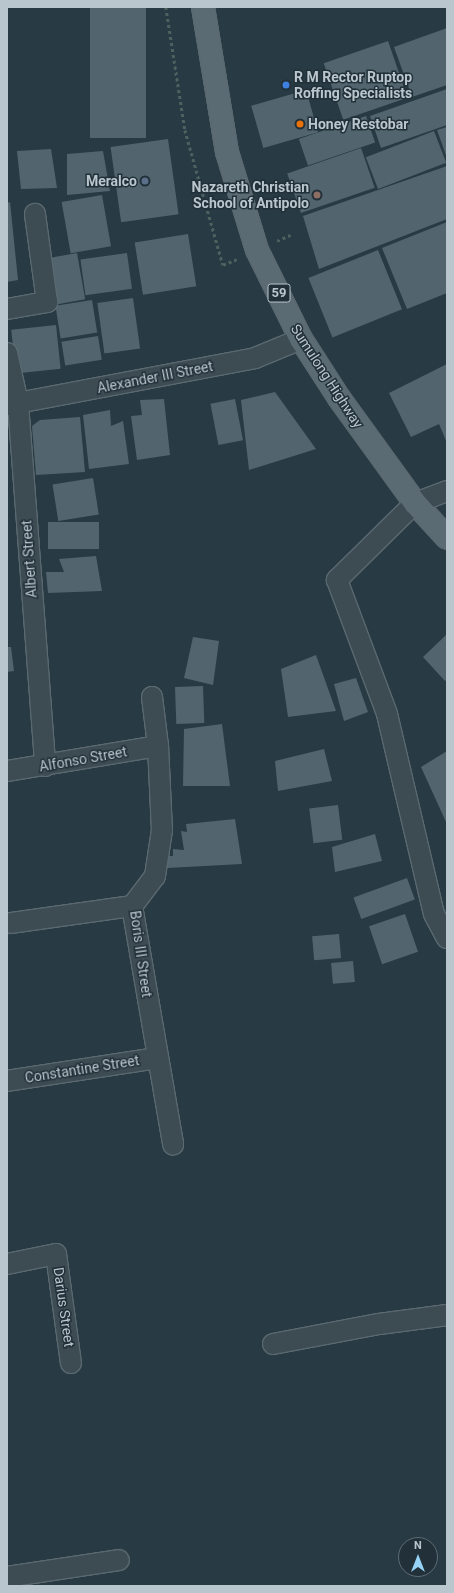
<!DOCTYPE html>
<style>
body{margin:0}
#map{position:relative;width:454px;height:1593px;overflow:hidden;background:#283a43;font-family:Roboto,sans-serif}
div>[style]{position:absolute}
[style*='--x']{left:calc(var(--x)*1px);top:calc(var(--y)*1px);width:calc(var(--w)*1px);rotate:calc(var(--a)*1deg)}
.building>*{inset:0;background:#52656e;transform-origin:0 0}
.path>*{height:2.5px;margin-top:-1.25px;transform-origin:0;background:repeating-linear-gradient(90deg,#4b625f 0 3px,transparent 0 6px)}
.roads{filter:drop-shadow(1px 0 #5b6970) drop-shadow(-1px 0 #5b6970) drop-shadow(0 1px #5b6970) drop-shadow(0 -1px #5b6970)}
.minor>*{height:20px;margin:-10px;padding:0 10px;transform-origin:10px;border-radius:10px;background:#3d4b53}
.primary>*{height:22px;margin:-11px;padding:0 11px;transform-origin:11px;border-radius:11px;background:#5b6b73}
.dots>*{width:11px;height:11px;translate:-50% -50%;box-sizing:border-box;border:2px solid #213039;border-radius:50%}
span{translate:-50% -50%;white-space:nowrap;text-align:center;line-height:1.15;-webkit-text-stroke:3px #213039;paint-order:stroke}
.shield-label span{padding:1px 3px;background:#213039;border:1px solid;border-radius:3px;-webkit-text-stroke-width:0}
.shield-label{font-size:13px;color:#bac6cd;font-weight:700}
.poi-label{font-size:14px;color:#bac6cd;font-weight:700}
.left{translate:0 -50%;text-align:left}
.right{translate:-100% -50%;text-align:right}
.street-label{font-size:14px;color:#bac6cd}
.frame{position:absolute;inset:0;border:8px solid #bac6cd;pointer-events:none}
.north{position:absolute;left:398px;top:1537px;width:40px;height:40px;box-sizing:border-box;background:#213039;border:1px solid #5e6c74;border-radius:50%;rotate:0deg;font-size:11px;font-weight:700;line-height:16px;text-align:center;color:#bac6cd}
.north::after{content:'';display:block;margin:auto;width:14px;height:18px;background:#96d2f6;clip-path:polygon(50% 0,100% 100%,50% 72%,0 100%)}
</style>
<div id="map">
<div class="building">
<div style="left:90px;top:7px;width:56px;height:131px"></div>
<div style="clip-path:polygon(447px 28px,447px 85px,412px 97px,394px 47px)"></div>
<div style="left:388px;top:41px;width:60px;height:68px;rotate:71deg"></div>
<div style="clip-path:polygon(447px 89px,447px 125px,381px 148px,370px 116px)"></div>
<div style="left:306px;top:90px;width:44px;height:57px;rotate:74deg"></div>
<div style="left:366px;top:116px;width:28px;height:71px;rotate:71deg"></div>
<div style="clip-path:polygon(447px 127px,447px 158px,437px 130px)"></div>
<div style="left:434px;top:131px;width:34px;height:73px;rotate:69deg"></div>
<div style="left:168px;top:139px;width:76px;height:58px;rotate:82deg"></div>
<div style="left:361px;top:148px;width:42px;height:78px;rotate:71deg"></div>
<div style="clip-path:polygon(51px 149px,57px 188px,21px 189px,17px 151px)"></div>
<div style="clip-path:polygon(103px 151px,110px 191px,67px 195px,67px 154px)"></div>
<div style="clip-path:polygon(447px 166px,447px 219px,319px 269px,303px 216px)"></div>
<div style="left:102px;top:195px;width:52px;height:41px;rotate:80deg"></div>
<div style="clip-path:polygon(10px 202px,18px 280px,7px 282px,7px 203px)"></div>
<div style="clip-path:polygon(447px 222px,447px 293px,407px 309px,382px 248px)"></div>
<div style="left:188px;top:234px;width:53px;height:54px;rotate:81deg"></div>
<div style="left:378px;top:250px;width:64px;height:75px;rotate:68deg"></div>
<div style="left:77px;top:253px;width:47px;height:31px;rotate:80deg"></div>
<div style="left:127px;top:253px;width:36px;height:47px;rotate:82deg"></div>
<div style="left:133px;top:298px;width:51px;height:36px;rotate:82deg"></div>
<div style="left:92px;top:300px;width:33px;height:37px;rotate:81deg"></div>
<div style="left:56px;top:325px;width:44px;height:45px;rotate:84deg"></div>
<div style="left:98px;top:336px;width:24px;height:37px;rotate:81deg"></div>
<div style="clip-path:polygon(447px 364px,447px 443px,439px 424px,411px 437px,389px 393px)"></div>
<div style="clip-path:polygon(275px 392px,316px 449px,249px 470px,241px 400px)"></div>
<div style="clip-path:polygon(164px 399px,170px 455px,137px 460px,131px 416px,142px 415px,140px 400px)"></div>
<div style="left:235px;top:399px;width:42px;height:25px;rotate:79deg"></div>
<div style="clip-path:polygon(110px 410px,111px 426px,123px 421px,129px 464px,89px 469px,83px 415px)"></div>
<div style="clip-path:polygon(80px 417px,85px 472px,36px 475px,32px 426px,40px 420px)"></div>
<div style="left:93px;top:478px;width:37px;height:41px;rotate:81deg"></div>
<div style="left:99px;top:522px;width:27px;height:51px;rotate:90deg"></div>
<div style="clip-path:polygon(96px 556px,102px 591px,48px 593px,46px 572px,64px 572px,59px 559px)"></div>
<div style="clip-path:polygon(447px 634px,447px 679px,445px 681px,423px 657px)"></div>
<div style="clip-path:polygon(193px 637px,219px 641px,213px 685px,184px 678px)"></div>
<div style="clip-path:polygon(7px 647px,11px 647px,14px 671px,7px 672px)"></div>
<div style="clip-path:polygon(316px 655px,336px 711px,288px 717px,281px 669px)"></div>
<div style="clip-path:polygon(356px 678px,368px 712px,344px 721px,334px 684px)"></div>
<div style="left:203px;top:686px;width:37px;height:28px;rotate:88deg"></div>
<div style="clip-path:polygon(222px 724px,230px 786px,183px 786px,184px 729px)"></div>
<div style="clip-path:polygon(324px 749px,332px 781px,278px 791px,275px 761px)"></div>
<div style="clip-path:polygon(447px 751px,447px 821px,446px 822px,421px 767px)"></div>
<div style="left:338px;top:805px;width:35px;height:29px;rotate:83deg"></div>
<div style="clip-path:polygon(235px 819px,242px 864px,167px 868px,167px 856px,173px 856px,173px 849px,184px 850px,181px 831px,187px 832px,186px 824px)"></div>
<div style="clip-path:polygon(375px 834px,382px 861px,335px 872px,332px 847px)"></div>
<div style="left:407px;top:878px;width:23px;height:57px;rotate:70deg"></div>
<div style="left:405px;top:914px;width:40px;height:38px;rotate:71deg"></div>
<div style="left:339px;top:934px;width:24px;height:27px;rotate:85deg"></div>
<div style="left:353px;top:961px;width:21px;height:22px;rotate:85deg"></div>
</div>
<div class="path">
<div style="--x:166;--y:7;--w:124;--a:81.2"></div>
<div style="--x:185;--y:130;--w:140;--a:74.3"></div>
<div style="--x:223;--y:265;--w:15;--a:-23"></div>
<div style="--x:277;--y:241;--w:17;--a:-25"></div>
</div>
<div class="roads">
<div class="minor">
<div style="--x:7;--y:309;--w:41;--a:-9.9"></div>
<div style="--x:47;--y:302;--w:89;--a:-97.8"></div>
<div style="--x:7;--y:353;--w:51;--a:77.6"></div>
<div style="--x:18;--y:403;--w:364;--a:85.7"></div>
<div style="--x:7;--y:405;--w:252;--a:-10.7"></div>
<div style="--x:255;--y:358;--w:50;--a:-22.4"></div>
<div style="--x:447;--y:491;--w:34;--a:159"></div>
<div style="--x:415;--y:503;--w:110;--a:135.4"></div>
<div style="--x:337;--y:580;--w:143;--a:69.5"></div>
<div style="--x:387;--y:714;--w:205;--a:76.8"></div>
<div style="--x:434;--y:914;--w:27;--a:62"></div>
<div style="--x:152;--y:697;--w:49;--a:83"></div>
<div style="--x:158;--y:746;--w:84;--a:87.3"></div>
<div style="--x:162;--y:830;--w:47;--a:98.7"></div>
<div style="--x:155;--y:876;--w:38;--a:127"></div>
<div style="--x:132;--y:906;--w:242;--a:80.2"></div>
<div style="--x:7;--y:771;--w:153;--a:-9.4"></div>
<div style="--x:11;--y:923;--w:122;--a:-8"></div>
<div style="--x:7;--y:1081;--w:152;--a:-8.7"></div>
<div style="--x:7;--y:1264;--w:50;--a:-11.5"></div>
<div style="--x:56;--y:1254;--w:110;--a:82.2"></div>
<div style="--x:273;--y:1344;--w:108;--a:-10.7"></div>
<div style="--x:379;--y:1324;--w:69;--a:-7.5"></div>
<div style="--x:7;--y:1577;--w:113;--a:-8.6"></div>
</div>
<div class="primary">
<div style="--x:203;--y:7;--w:147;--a:80.6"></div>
<div style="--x:227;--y:152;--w:102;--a:73"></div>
<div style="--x:257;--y:250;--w:99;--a:63.7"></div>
<div style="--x:301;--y:339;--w:70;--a:57.2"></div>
<div style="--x:339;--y:398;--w:130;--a:54.1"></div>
<div style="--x:415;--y:503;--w:47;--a:47.6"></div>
</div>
</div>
<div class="dots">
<div style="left:286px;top:85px;background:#3f7fe0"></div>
<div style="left:300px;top:124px;background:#e8710a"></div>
<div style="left:145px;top:181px;background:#5c6f8a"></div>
<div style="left:317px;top:195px;background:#8d6e63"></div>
</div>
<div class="shield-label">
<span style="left:279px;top:293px">59</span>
</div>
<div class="poi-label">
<span class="left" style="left:294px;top:85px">R M Rector Ruptop<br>Roffing Specialists</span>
<span class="left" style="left:308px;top:124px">Honey Restobar</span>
<span class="right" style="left:137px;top:181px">Meralco</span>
<span class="right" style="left:309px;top:195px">Nazareth Christian<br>School of Antipolo</span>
</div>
<div class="street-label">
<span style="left:327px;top:376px;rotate:57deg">Sumulong Highway</span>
<span style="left:155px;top:377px;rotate:-11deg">Alexander III Street</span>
<span style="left:29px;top:559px;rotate:-94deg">Albert Street</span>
<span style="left:83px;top:759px;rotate:-10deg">Alfonso Street</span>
<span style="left:141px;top:954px;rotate:82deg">Boris III Street</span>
<span style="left:82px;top:1069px;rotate:-9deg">Constantine Street</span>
<span style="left:64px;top:1307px;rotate:82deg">Darius Street</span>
</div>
<div class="frame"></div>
<div class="north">N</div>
</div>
